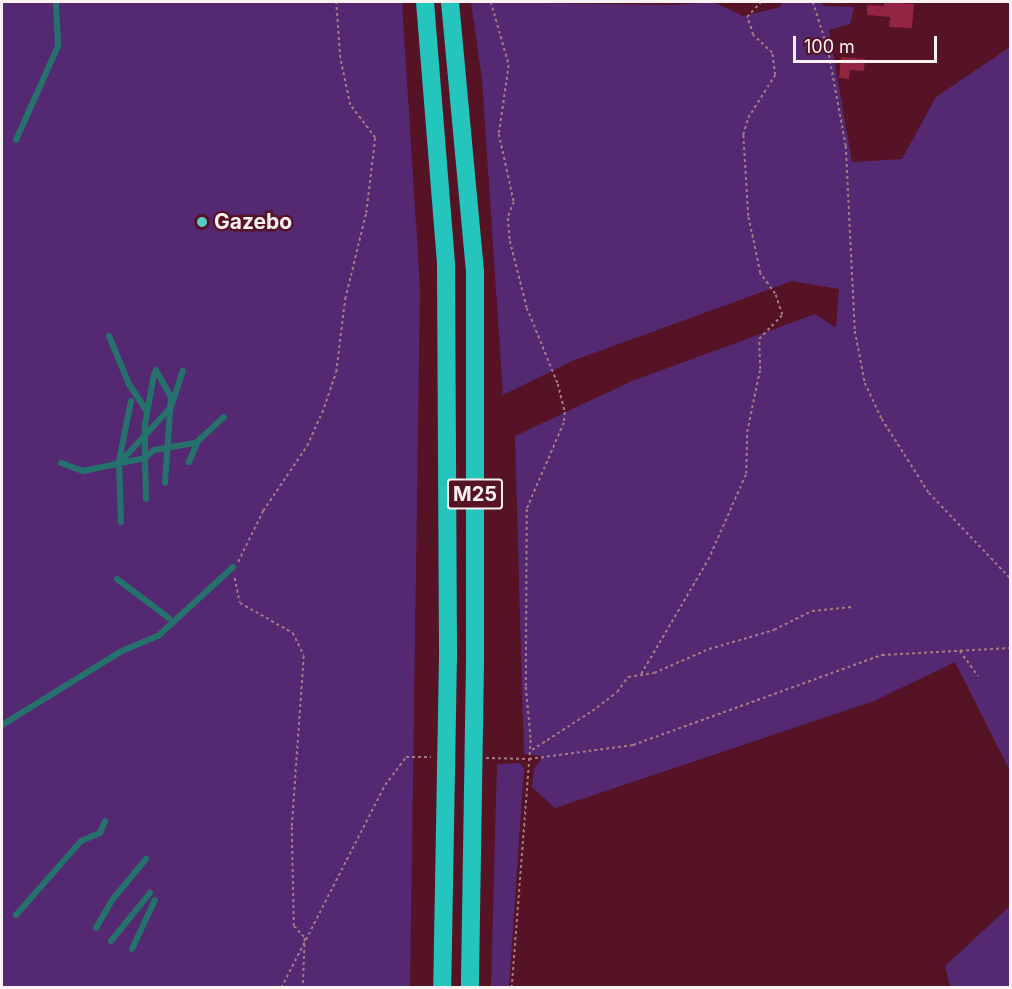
<!DOCTYPE html>
<style>
body{margin:0}
#map{position:relative;width:1012px;height:989px;overflow:hidden;background:#551325;font-family:Inter,sans-serif}
div>[style]{position:absolute}
[style*='--x']{left:calc(var(--x)*1px);top:calc(var(--y)*1px);width:calc(var(--w)*1px);rotate:calc(var(--a)*1deg)}
.green>*{inset:0;background:#552972}
.building>*{inset:0;background:#932543}
.path>*{height:1.5px;margin-top:-0.75px;transform-origin:0;background:repeating-linear-gradient(90deg,#a37b85 0 3px,transparent 0 6px)}
.service>*{height:6px;margin:-3px;padding:0 3px;transform-origin:3px;border-radius:3px;background:#25726d}
.motorway>*{height:18px;margin:-9px;padding:0 9px;transform-origin:9px;border-radius:9px;background:#23c5bc}
.dots>*{width:16px;height:16px;translate:-50% -50%;box-sizing:border-box;border:3px solid #551325;border-radius:50%}
span{translate:-50% -50%;white-space:nowrap;text-align:center;line-height:1.15;-webkit-text-stroke:5px #551325;paint-order:stroke}
.shield-label span{padding:2px 4px;background:#551325;border:2px solid;border-radius:4px;-webkit-text-stroke-width:0}
.shield-label{font-size:20px;color:#faf1f2;font-weight:700}
.poi-label{font-size:21px;color:#faf1f2;font-weight:700}
.left{translate:0 -50%;text-align:left}
.frame{position:absolute;inset:0;border:3px solid #faf1f2;pointer-events:none}
.scale{position:absolute;left:793px;top:36px;width:144px;height:27px;box-sizing:border-box;border:3px solid #faf1f2;border-top:0;padding-left:8px;font-size:18px;line-height:21px;white-space:nowrap;color:#faf1f2;-webkit-text-stroke:4px #551325;paint-order:stroke}
</style>
<div id="map">
<div class="green">
<div style="clip-path:polygon(2px 2px,402px 2px,420px 288px,410px 987px,2px 988px)"></div>
<div style="clip-path:polygon(471px 2px,674px 5px,713px 2px,743px 16px,781px 7px,782px 2px,821px 2px,823px 6px,854px 7px,850px 24px,829px 30px,852px 162px,902px 159px,936px 97px,1010px 47px,1010px 771px,955px 662px,874px 701px,555px 808px,532px 787px,534px 769px,543px 756px,524px 754px,515px 436px,632px 381px,815px 314px,836px 328px,839px 289px,792px 281px,572px 361px,503px 395px,482px 79px)"></div>
<div style="clip-path:polygon(520px 763px,524px 768px,509px 987px,491px 987px,497px 764px)"></div>
<div style="clip-path:polygon(1010px 906px,1010px 987px,950px 987px,945px 966px)"></div>
</div>
<div class="building">
<div style="clip-path:polygon(884px 2px,914px 4px,912px 28px,889px 27px,890px 17px,867px 15px,867px 5px,884px 6px)"></div>
<div style="clip-path:polygon(841px 57px,865px 59px,864px 71px,850px 70px,849px 79px,839px 78px)"></div>
</div>
<div class="path">
<div style="--x:491;--y:2;--w:66;--a:74.1"></div>
<div style="--x:509;--y:65;--w:70;--a:98.2"></div>
<div style="--x:499;--y:134;--w:70;--a:77.6"></div>
<div style="--x:514;--y:202;--w:17;--a:111"></div>
<div style="--x:508;--y:218;--w:23;--a:85"></div>
<div style="--x:510;--y:241;--w:69;--a:75.8"></div>
<div style="--x:527;--y:308;--w:82;--a:67.8"></div>
<div style="--x:558;--y:384;--w:29;--a:76"></div>
<div style="--x:565;--y:412;--w:11;--a:95"></div>
<div style="--x:564;--y:423;--w:94;--a:113.3"></div>
<div style="--x:527;--y:509;--w:178;--a:90.3"></div>
<div style="--x:526;--y:687;--w:53;--a:84.6"></div>
<div style="--x:531;--y:740;--w:249;--a:94.4"></div>
<div style="--x:813;--y:2;--w:49;--a:72.3"></div>
<div style="--x:828;--y:49;--w:99;--a:79.5"></div>
<div style="--x:846;--y:146;--w:185;--a:87.2"></div>
<div style="--x:855;--y:331;--w:53;--a:79.1"></div>
<div style="--x:865;--y:383;--w:40;--a:65"></div>
<div style="--x:882;--y:419;--w:88;--a:57.6"></div>
<div style="--x:929;--y:493;--w:117;--a:46.4"></div>
<div style="--x:238;--y:562;--w:57;--a:-63.9"></div>
<div style="--x:263;--y:511;--w:78;--a:-55.9"></div>
<div style="--x:307;--y:446;--w:36;--a:-66"></div>
<div style="--x:322;--y:413;--w:43;--a:-71.1"></div>
<div style="--x:336;--y:372;--w:74;--a:-83"></div>
<div style="--x:345;--y:299;--w:89;--a:-76.3"></div>
<div style="--x:366;--y:213;--w:76;--a:-83.2"></div>
<div style="--x:375;--y:138;--w:41;--a:-127.1"></div>
<div style="--x:350;--y:105;--w:48;--a:-102"></div>
<div style="--x:340;--y:58;--w:56;--a:-94.1"></div>
<div style="--x:235;--y:578;--w:25;--a:79"></div>
<div style="--x:240;--y:603;--w:61;--a:29.5"></div>
<div style="--x:293;--y:633;--w:25;--a:64"></div>
<div style="--x:304;--y:656;--w:171;--a:94"></div>
<div style="--x:292;--y:827;--w:99;--a:88.8"></div>
<div style="--x:294;--y:926;--w:16;--a:47"></div>
<div style="--x:305;--y:938;--w:50;--a:92.3"></div>
<div style="--x:960;--y:651;--w:31;--a:54"></div>
<div style="--x:641;--y:674;--w:132;--a:-59.6"></div>
<div style="--x:708;--y:560;--w:94;--a:-66.2"></div>
<div style="--x:746;--y:474;--w:42;--a:-88.6"></div>
<div style="--x:747;--y:432;--w:64;--a:-78.3"></div>
<div style="--x:760;--y:369;--w:30;--a:-92"></div>
<div style="--x:759;--y:339;--w:33;--a:-46"></div>
<div style="--x:782;--y:315;--w:22;--a:-108"></div>
<div style="--x:775;--y:294;--w:26;--a:-126"></div>
<div style="--x:760;--y:273;--w:58;--a:-101.9"></div>
<div style="--x:748;--y:216;--w:81;--a:-93.5"></div>
<div style="--x:743;--y:135;--w:18;--a:-74"></div>
<div style="--x:748;--y:118;--w:51;--a:-57.9"></div>
<div style="--x:775;--y:75;--w:22;--a:-98"></div>
<div style="--x:772;--y:53;--w:26;--a:-137"></div>
<div style="--x:753;--y:35;--w:19;--a:-108"></div>
<div style="--x:747;--y:17;--w:21;--a:-47"></div>
<div style="--x:532;--y:750;--w:72;--a:-33"></div>
<div style="--x:592;--y:711;--w:31;--a:-37"></div>
<div style="--x:617;--y:692;--w:19;--a:-54"></div>
<div style="--x:628;--y:677;--w:26;--a:-9"></div>
<div style="--x:654;--y:673;--w:60;--a:-23.6"></div>
<div style="--x:709;--y:649;--w:68;--a:-16.3"></div>
<div style="--x:774;--y:630;--w:42;--a:-26.6"></div>
<div style="--x:812;--y:611;--w:40;--a:-5.7"></div>
<div style="--x:486;--y:758;--w:43;--a:1.3"></div>
<div style="--x:529;--y:759;--w:105;--a:-7.7"></div>
<div style="--x:633;--y:745;--w:265;--a:-19.9"></div>
<div style="--x:882;--y:655;--w:128;--a:-3.1"></div>
<div style="--x:2;--y:980;--w:8;--a:76"></div>
<div style="--x:281;--y:988;--w:228;--a:-62.9"></div>
<div style="--x:385;--y:785;--w:35;--a:-53"></div>
<div style="--x:406;--y:757;--w:25;--a:0"></div>
</div>
<div class="service">
<div style="--x:16;--y:140;--w:103;--a:-65.9"></div>
<div style="--x:58;--y:46;--w:44;--a:-92.6"></div>
<div style="--x:109;--y:336;--w:52;--a:67.4"></div>
<div style="--x:129;--y:384;--w:33;--a:57"></div>
<div style="--x:156;--y:370;--w:31;--a:61"></div>
<div style="--x:171;--y:397;--w:86;--a:94"></div>
<div style="--x:122;--y:460;--w:72;--a:-47.2"></div>
<div style="--x:171;--y:407;--w:38;--a:-72"></div>
<div style="--x:189;--y:462;--w:23;--a:-67"></div>
<div style="--x:198;--y:441;--w:35;--a:-43"></div>
<div style="--x:61;--y:463;--w:23;--a:20"></div>
<div style="--x:83;--y:471;--w:63;--a:-11.8"></div>
<div style="--x:145;--y:458;--w:33;--a:-90"></div>
<div style="--x:145;--y:425;--w:52;--a:-80"></div>
<div style="--x:146;--y:499;--w:41;--a:-91.4"></div>
<div style="--x:145;--y:458;--w:12;--a:-42"></div>
<div style="--x:154;--y:450;--w:41;--a:-9.9"></div>
<div style="--x:121;--y:522;--w:61;--a:-91.9"></div>
<div style="--x:119;--y:461;--w:61;--a:-78.7"></div>
<div style="--x:117;--y:579;--w:65;--a:36.9"></div>
<div style="--x:2;--y:725;--w:141;--a:-31.7"></div>
<div style="--x:122;--y:651;--w:39;--a:-23"></div>
<div style="--x:158;--y:636;--w:102;--a:-42.6"></div>
<div style="--x:16;--y:915;--w:98;--a:-48.7"></div>
<div style="--x:81;--y:841;--w:21;--a:-23"></div>
<div style="--x:100;--y:833;--w:13;--a:-67"></div>
<div style="--x:96;--y:928;--w:34;--a:-60"></div>
<div style="--x:113;--y:899;--w:52;--a:-50.5"></div>
<div style="--x:111;--y:941;--w:62;--a:-50.9"></div>
<div style="--x:132;--y:949;--w:54;--a:-64.9"></div>
</div>
<div class="motorway">
<div style="--x:425;--y:2;--w:264;--a:85.4"></div>
<div style="--x:446;--y:265;--w:391;--a:89.7"></div>
<div style="--x:448;--y:656;--w:332;--a:91"></div>
<div style="--x:450;--y:2;--w:271;--a:84.7"></div>
<div style="--x:475;--y:272;--w:390;--a:90"></div>
<div style="--x:475;--y:662;--w:326;--a:90.9"></div>
</div>
<div class="dots">
<div style="left:202px;top:222px;background:#55cec6"></div>
</div>
<div class="shield-label">
<span style="left:475px;top:494px">M25</span>
</div>
<div class="poi-label">
<span class="left" style="left:214px;top:222px">Gazebo</span>
</div>
<div class="frame"></div>
<div class="scale">100 m</div>
</div>
